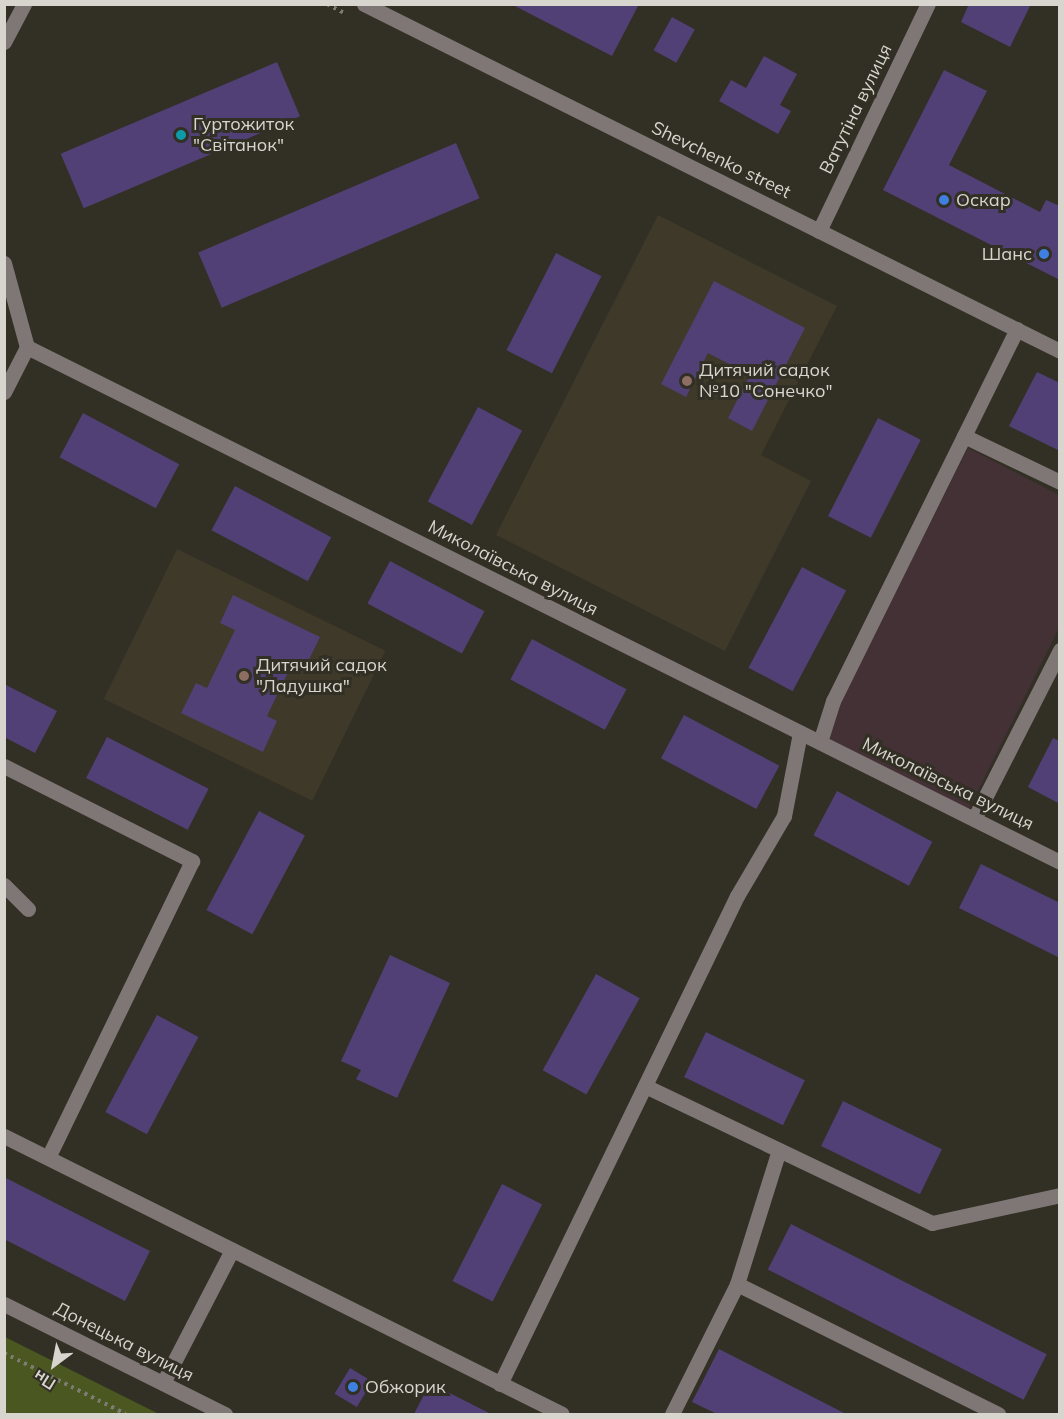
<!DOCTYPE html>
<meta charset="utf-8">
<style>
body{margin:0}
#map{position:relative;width:1064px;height:1419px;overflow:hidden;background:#322f25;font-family:Mulish,sans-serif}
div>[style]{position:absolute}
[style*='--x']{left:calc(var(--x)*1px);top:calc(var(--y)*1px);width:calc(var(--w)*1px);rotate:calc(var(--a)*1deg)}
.built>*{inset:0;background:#3e3928;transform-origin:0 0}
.industrial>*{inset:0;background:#443136}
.green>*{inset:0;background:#4a5720}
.building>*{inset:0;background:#514075;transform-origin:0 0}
.path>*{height:4px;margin-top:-2px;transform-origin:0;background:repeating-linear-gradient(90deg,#7f7c73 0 3px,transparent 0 7.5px)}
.minor>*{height:15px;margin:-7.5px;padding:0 7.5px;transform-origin:7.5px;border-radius:7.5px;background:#7e7776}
.dots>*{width:16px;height:16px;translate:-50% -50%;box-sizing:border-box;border:3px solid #322f25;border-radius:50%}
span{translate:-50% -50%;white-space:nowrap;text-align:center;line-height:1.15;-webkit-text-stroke:6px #322f25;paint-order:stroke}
.street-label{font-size:18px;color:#d7d5ce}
.poi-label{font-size:18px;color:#d7d5ce}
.left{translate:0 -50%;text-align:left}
.right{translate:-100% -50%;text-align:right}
.frame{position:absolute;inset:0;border:6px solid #d7d5ce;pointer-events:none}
.north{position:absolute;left:24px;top:1335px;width:60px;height:60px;-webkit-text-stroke:4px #322f25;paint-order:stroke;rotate:212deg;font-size:16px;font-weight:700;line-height:24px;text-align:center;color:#d7d5ce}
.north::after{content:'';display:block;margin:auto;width:21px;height:27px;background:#d7d5ce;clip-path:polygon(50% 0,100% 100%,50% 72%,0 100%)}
</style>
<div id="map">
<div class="built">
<div style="clip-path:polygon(658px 215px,837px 306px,761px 455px,811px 481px,725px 651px,496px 535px)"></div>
<div style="left:177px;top:549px;width:232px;height:167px;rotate:26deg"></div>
</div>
<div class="industrial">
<div style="clip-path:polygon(968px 448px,1059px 495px,1059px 628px,969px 809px,829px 740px,840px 703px)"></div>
</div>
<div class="green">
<div style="clip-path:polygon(5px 1337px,159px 1414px,5px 1414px)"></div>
</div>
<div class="building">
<div style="clip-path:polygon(511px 4px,635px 4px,638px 6px,612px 56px)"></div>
<div style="clip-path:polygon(969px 4px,1031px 4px,1010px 47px,961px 22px)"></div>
<div style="left:672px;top:17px;width:26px;height:38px;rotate:29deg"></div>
<div style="clip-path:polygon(764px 56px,797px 74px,780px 105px,791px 111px,778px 134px,719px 101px,731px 80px,746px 88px)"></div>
<div style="left:277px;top:62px;width:59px;height:235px;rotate:67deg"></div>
<div style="clip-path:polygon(944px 70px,987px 91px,949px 165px,1040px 212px,1046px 200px,1060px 206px,1060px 280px,883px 190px)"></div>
<div style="left:456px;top:143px;width:60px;height:280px;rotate:67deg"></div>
<div style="left:556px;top:253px;width:51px;height:109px;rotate:27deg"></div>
<div style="clip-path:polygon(714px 281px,805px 328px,752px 431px,728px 418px,750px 375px,708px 353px,686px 397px,661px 384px)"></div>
<div style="clip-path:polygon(1037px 372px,1060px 383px,1060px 451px,1009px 426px)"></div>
<div style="left:478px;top:407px;width:50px;height:107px;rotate:28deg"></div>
<div style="left:83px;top:413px;width:109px;height:50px;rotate:28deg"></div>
<div style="left:878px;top:418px;width:48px;height:110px;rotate:27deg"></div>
<div style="left:235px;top:486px;width:109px;height:50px;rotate:28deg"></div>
<div style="left:390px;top:561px;width:107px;height:48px;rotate:28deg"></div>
<div style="left:802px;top:567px;width:50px;height:114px;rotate:28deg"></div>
<div style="clip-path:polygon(233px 595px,320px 637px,306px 666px,294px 660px,267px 716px,277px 721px,263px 752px,181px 713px,196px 683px,207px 688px,235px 630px,220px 623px)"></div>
<div style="left:532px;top:639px;width:107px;height:46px;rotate:28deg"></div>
<div style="clip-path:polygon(4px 684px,57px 711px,35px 753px,4px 737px)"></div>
<div style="left:684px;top:715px;width:108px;height:49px;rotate:28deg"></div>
<div style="left:107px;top:737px;width:114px;height:46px;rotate:27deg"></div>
<div style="clip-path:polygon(1053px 738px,1060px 741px,1060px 804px,1028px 787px)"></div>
<div style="left:837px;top:791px;width:108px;height:50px;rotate:28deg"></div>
<div style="left:259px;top:811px;width:52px;height:112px;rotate:28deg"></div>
<div style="clip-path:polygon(981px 864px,1060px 903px,1058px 957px,959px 908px)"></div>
<div style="clip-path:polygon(390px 955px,450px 983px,397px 1098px,356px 1079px,361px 1070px,341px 1061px)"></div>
<div style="left:596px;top:974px;width:50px;height:110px;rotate:29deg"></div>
<div style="left:157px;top:1015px;width:47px;height:110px;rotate:28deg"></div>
<div style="left:706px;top:1032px;width:110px;height:50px;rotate:26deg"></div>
<div style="left:843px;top:1101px;width:110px;height:50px;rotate:26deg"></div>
<div style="clip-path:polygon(4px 1177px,150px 1251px,125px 1301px,4px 1239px)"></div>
<div style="left:502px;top:1184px;width:45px;height:109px;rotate:27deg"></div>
<div style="left:791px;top:1224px;width:287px;height:51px;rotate:27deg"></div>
<div style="clip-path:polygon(719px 1349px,846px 1414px,717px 1414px,692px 1402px)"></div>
<div style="left:350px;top:1368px;width:26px;height:30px;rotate:31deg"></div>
<div style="clip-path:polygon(430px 1383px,491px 1414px,414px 1414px)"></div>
</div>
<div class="path">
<div style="--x:327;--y:4;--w:21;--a:28"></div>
<div style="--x:4;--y:1353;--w:136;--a:26.6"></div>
</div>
<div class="minor">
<div style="--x:364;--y:4;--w:778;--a:26.5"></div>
<div style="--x:4;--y:42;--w:43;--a:-62.2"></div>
<div style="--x:819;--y:231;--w:252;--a:-64.4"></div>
<div style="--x:4;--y:263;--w:87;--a:74.7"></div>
<div style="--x:27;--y:347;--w:1154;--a:26.5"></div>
<div style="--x:4;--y:392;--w:51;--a:-62.9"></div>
<div style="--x:964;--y:436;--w:106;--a:25.6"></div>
<div style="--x:820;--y:742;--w:43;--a:-72.4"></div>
<div style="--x:833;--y:701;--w:415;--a:-63.7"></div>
<div style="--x:4;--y:766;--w:211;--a:26.8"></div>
<div style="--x:192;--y:861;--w:329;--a:115.9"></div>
<div style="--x:974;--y:819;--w:190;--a:-63"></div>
<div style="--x:4;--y:885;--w:34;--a:45"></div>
<div style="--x:645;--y:1086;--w:318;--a:25.5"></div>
<div style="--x:932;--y:1223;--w:131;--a:-12.3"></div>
<div style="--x:4;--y:1136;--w:623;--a:26.48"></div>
<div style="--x:737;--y:1284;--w:140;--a:-72.6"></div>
<div style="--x:4;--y:1304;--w:247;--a:26.5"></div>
<div style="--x:163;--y:1383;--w:150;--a:-62.6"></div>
<div style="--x:500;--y:1384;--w:543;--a:-64.1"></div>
<div style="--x:737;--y:896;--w:93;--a:-59.6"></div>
<div style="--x:784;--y:816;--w:85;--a:-79.1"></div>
<div style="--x:672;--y:1414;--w:145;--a:-63.4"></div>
<div style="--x:737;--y:1284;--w:292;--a:26.5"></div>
</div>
<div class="dots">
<div style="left:181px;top:135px;background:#0f9aa8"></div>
<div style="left:944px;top:200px;background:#3f7fe0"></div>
<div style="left:1044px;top:254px;background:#3f7fe0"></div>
<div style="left:687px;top:381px;background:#8d6e63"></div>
<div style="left:244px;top:676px;background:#8d6e63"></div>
<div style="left:353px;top:1387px;background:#3f7fe0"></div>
</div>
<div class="street-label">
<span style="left:856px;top:109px;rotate:-64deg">Ватутіна вулиця</span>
<span style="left:721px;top:160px;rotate:26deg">Shevchenko street</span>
<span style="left:513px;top:568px;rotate:27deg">Миколаївська вулиця</span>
<span style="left:948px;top:784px;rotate:26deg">Миколаївська вулиця</span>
<span style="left:124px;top:1342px;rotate:27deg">Донецька вулиця</span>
</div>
<div class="poi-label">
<span class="left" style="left:193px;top:135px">Гуртожиток<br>"Світанок"</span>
<span class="left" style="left:956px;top:200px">Оскар</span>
<span class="right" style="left:1032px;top:254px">Шанс</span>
<span class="left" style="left:699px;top:381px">Дитячий садок<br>№10 "Сонечко"</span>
<span class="left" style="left:256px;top:676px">Дитячий садок<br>"Ладушка"</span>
<span class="left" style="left:365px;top:1387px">Обжорик</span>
</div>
<div class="frame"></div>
<div class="north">Пн</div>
</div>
